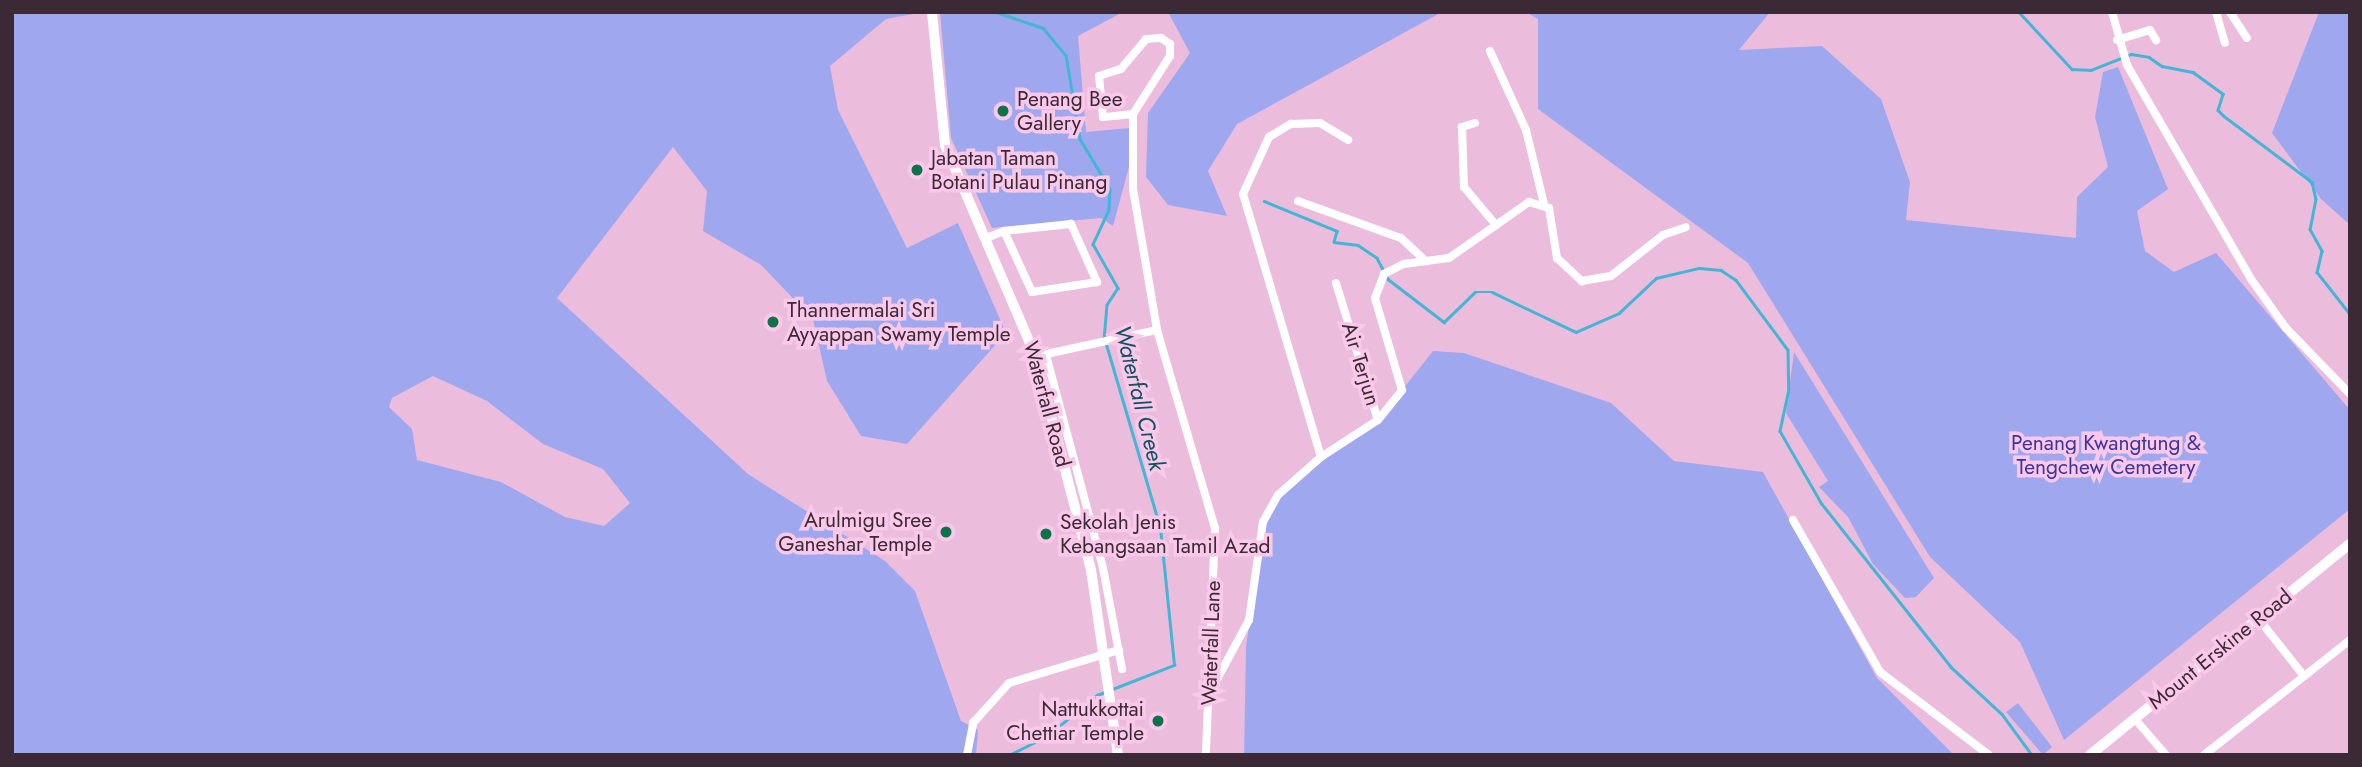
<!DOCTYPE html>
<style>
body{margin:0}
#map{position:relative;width:2362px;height:767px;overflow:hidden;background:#ecbcdd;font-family:Jost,sans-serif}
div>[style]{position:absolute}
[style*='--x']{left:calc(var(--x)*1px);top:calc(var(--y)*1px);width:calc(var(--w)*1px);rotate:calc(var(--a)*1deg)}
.green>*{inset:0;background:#9fa8ef}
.stream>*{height:2.5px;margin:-1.25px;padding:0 1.25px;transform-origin:1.25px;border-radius:1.25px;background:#42b6d4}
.minor>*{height:8px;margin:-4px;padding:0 4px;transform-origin:4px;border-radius:4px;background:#fff}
.tertiary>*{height:10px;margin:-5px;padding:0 5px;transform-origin:5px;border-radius:5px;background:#fff}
.secondary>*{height:10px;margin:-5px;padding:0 5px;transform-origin:5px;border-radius:5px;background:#fff}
.dots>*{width:19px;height:19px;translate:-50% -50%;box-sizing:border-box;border:4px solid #fac9ea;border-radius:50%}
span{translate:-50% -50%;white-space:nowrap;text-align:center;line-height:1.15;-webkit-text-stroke:7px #fac9ea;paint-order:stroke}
.poi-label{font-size:21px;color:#3c2936}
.left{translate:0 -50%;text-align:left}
.right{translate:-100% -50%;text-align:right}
.street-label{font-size:21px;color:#3c2936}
.park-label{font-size:21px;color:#3a35a0}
.water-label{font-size:23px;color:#105262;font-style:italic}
.frame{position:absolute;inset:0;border:14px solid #3c2936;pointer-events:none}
</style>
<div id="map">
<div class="green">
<div style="clip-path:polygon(evenodd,12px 12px,924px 12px,886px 19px,830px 66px,838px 110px,907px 248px,958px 223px,1006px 333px,907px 444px,861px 436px,827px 381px,813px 319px,761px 265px,703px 231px,707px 191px,673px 147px,557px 298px,748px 474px,885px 561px,915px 591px,961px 721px,978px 730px,976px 755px,12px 755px,12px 12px,433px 376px,487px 401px,543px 444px,603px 469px,630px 503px,604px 526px,565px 517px,501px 482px,417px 460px,412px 429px,389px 407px,392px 398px,433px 376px)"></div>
<div style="clip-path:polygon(940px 12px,1123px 12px,1078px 36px,1086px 132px,1129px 128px,1129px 167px,1113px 226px,1101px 218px,992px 228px,951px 138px)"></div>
<div style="clip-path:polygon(1168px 12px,1442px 12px,1237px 124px,1208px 171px,1227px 216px,1168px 205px,1146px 177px,1148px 113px,1190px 53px)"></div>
<div style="clip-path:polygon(1526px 12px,1770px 12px,1739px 50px,1822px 46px,1881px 99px,1910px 182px,1906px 220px,2076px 238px,2077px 197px,2108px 167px,2095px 117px,2103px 72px,2118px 67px,2168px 189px,2137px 211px,2145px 251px,2174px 272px,2216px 253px,2350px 410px,2350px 509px,2064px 740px,2020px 642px,1930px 557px,1748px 263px,1538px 109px,1538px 19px)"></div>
<div style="clip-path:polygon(2319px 12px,2350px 12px,2350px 225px,2321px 199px,2272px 133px)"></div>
<div style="clip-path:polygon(1433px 351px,1464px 353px,1611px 403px,1674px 461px,1763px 472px,1877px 678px,1954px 755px,1244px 755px,1246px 647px,1261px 537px,1273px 499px,1314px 459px,1376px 423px)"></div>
<div style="clip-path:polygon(1794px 352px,1934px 578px,1916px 597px,1905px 598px,1873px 564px,1848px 517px,1819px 487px,1828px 481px,1786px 413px)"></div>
<div style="clip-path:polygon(2018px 703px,2052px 747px,2043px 755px,2006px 712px)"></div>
</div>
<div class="stream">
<div style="--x:996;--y:12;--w:50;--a:18.8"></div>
<div style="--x:1043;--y:28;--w:35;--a:50"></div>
<div style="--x:1066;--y:55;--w:85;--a:80.5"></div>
<div style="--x:1080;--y:139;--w:58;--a:59"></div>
<div style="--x:1110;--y:189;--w:21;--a:93"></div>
<div style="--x:1109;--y:210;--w:38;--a:115"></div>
<div style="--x:1093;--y:244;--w:51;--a:60.4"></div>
<div style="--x:1118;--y:288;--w:20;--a:123"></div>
<div style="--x:1107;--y:305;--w:33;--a:95"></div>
<div style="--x:2019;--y:12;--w:78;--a:47.1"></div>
<div style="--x:2072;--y:69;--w:19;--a:3"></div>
<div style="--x:2091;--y:70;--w:43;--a:-21.8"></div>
<div style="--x:2131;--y:54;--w:18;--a:9"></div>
<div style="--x:2149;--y:57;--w:16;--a:35"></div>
<div style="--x:2162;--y:66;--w:32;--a:11"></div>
<div style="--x:2193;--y:72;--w:37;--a:36"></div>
<div style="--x:2223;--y:94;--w:17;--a:107"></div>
<div style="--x:2218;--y:110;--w:8;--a:45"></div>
<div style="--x:2224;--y:116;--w:110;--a:36.9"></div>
<div style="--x:2312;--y:182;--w:17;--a:77"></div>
<div style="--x:2316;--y:199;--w:31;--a:101"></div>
<div style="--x:2310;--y:229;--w:25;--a:61"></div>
<div style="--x:2322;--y:251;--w:22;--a:103"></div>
<div style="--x:2317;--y:272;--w:53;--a:51.8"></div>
<div style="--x:1264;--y:201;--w:79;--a:22.3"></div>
<div style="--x:1337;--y:231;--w:11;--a:105"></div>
<div style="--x:1334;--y:242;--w:24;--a:7"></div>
<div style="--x:1358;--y:245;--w:23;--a:34"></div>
<div style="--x:1377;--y:258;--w:24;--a:62"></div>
<div style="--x:1388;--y:279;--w:71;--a:37.5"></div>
<div style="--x:1444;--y:322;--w:43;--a:-44.1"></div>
<div style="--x:1475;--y:292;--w:17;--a:0"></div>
<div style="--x:1492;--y:292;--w:93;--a:25.5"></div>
<div style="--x:1576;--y:332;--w:47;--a:-23.8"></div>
<div style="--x:1619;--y:313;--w:51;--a:-43.4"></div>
<div style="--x:1656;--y:278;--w:44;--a:-13.1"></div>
<div style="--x:1699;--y:268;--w:22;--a:5"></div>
<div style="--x:1721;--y:270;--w:18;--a:34"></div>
<div style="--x:1736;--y:280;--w:87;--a:53.4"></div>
<div style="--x:1788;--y:350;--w:39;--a:89"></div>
<div style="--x:1789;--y:389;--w:43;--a:102.1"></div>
<div style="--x:1780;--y:431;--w:84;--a:60.1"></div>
<div style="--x:1822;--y:504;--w:208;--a:51.6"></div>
<div style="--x:1951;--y:667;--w:69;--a:42.7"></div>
<div style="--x:2002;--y:714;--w:51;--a:53.8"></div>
<div style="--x:1009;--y:755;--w:42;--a:-26.6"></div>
<div style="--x:1047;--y:736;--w:65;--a:-39.4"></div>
<div style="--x:1097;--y:695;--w:83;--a:-21.3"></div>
<div style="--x:1174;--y:665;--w:138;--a:-95.8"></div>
<div style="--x:1160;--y:528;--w:192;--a:-106.4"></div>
</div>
<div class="minor">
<div style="--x:2112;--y:12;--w:55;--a:74.2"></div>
<div style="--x:2127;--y:65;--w:247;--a:59.9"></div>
<div style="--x:2251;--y:279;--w:60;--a:54.5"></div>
<div style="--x:2286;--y:328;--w:92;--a:45.9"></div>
<div style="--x:2216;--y:12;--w:32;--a:74"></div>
<div style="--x:2230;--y:12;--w:31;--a:57"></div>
<div style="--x:1161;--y:38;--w:11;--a:34"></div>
<div style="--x:1170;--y:44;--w:12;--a:90"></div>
<div style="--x:1170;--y:56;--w:69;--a:122.5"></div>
<div style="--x:1133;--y:114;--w:30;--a:174"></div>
<div style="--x:1103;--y:117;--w:41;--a:-95.6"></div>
<div style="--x:1099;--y:76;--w:23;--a:-18"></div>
<div style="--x:1121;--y:69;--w:39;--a:-50"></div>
<div style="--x:1146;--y:39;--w:15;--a:-4"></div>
<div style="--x:2117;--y:40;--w:34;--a:-17"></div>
<div style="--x:2150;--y:30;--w:12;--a:59"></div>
<div style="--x:1490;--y:51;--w:87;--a:65.5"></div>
<div style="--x:1526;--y:130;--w:76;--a:76.3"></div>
<div style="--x:1133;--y:114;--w:75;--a:90"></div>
<div style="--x:1133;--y:189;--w:143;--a:80.3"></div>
<div style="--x:1157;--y:330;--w:206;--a:73.7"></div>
<div style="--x:1215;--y:528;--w:227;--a:92.3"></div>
<div style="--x:1475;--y:123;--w:14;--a:163"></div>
<div style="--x:1462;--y:127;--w:60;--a:88.1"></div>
<div style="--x:1464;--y:187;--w:50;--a:49.9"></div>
<div style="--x:1298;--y:201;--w:109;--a:19.8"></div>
<div style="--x:1401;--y:238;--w:34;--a:43"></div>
<div style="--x:986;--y:238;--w:19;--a:-21"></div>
<div style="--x:1004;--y:231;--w:67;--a:65.3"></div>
<div style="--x:1032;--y:292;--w:66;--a:-8.7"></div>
<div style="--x:1097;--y:282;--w:64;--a:-114.1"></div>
<div style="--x:1071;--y:224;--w:67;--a:174"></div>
<div style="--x:1336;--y:283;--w:143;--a:73"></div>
<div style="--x:1042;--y:355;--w:118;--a:-12.3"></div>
<div style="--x:1046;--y:355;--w:220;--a:75"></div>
<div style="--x:1103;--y:568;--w:103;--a:79.3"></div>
<div style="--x:1321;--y:457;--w:274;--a:-106.5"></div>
<div style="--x:1243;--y:194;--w:63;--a:-65.5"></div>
<div style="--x:1269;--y:137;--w:26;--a:-31"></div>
<div style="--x:1291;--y:124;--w:29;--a:-2"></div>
<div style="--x:1320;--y:123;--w:33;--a:31"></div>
<div style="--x:1793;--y:520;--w:175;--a:60.2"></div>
<div style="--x:1880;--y:672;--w:137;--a:37.3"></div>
<div style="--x:2258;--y:618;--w:74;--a:51.6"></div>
<div style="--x:1209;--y:694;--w:84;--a:-61.6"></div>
<div style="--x:1249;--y:620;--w:99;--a:-81.9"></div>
<div style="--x:1263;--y:522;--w:31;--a:-61"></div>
<div style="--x:1278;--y:495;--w:57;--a:-41.5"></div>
<div style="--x:1321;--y:457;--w:68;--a:-33"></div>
<div style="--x:1378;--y:420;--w:38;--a:-51"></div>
<div style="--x:1402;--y:390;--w:96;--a:-106.4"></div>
<div style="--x:1375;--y:298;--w:26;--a:-69"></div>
<div style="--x:1384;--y:274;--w:22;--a:-27"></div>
<div style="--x:1404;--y:264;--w:45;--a:-7.6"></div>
<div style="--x:1449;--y:258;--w:98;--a:-35"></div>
<div style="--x:1529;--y:202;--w:21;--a:17"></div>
<div style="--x:1549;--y:208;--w:51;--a:80.9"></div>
<div style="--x:1557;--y:258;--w:34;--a:43"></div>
<div style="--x:1582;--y:281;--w:29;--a:-10"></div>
<div style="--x:1611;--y:276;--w:66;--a:-38.3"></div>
<div style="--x:1663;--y:235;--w:24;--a:-19"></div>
<div style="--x:2134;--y:718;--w:49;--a:49.1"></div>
<div style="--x:967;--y:755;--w:33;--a:-79"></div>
<div style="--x:973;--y:723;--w:54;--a:-48"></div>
<div style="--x:1009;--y:683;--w:115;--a:-16.7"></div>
<div style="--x:2204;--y:755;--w:186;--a:-38.2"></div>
</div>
<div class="tertiary">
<div style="--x:932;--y:12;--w:134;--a:84.4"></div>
<div style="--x:945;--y:145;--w:231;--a:66.8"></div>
<div style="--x:1036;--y:357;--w:220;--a:75.5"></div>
<div style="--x:1091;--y:570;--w:187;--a:81.7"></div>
</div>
<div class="secondary">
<div style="--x:2090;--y:755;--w:335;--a:-39.1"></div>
</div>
<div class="dots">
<div style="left:1003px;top:111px;background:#0f7147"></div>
<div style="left:917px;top:170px;background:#0f7147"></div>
<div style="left:773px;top:322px;background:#0f7147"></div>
<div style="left:946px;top:532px;background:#0f7147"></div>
<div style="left:1046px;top:534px;background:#0f7147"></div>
<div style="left:1158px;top:721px;background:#0f7147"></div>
</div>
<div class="poi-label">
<span class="left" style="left:1017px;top:111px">Penang Bee<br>Gallery</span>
<span class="left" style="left:931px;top:170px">Jabatan Taman<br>Botani Pulau Pinang</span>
<span class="left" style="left:787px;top:322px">Thannermalai Sri<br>Ayyappan Swamy Temple</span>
<span class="right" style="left:932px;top:532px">Arulmigu Sree<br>Ganeshar Temple</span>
<span class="left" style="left:1060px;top:534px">Sekolah Jenis<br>Kebangsaan Tamil Azad</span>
<span class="right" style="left:1144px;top:721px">Nattukkottai<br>Chettiar Temple</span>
</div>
<div class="street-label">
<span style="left:1361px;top:364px;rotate:73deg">Air Terjun</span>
<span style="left:1047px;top:404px;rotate:75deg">Waterfall Road</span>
<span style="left:1211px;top:643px;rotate:-88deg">Waterfall Lane</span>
<span style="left:2220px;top:649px;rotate:-39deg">Mount Erskine Road</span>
</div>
<div class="park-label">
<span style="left:2106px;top:455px">Penang Kwangtung &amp;<br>Tengchew Cemetery</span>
</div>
<div class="water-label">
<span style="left:1140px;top:398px;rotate:76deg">Waterfall Creek</span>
</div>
<div class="frame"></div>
</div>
